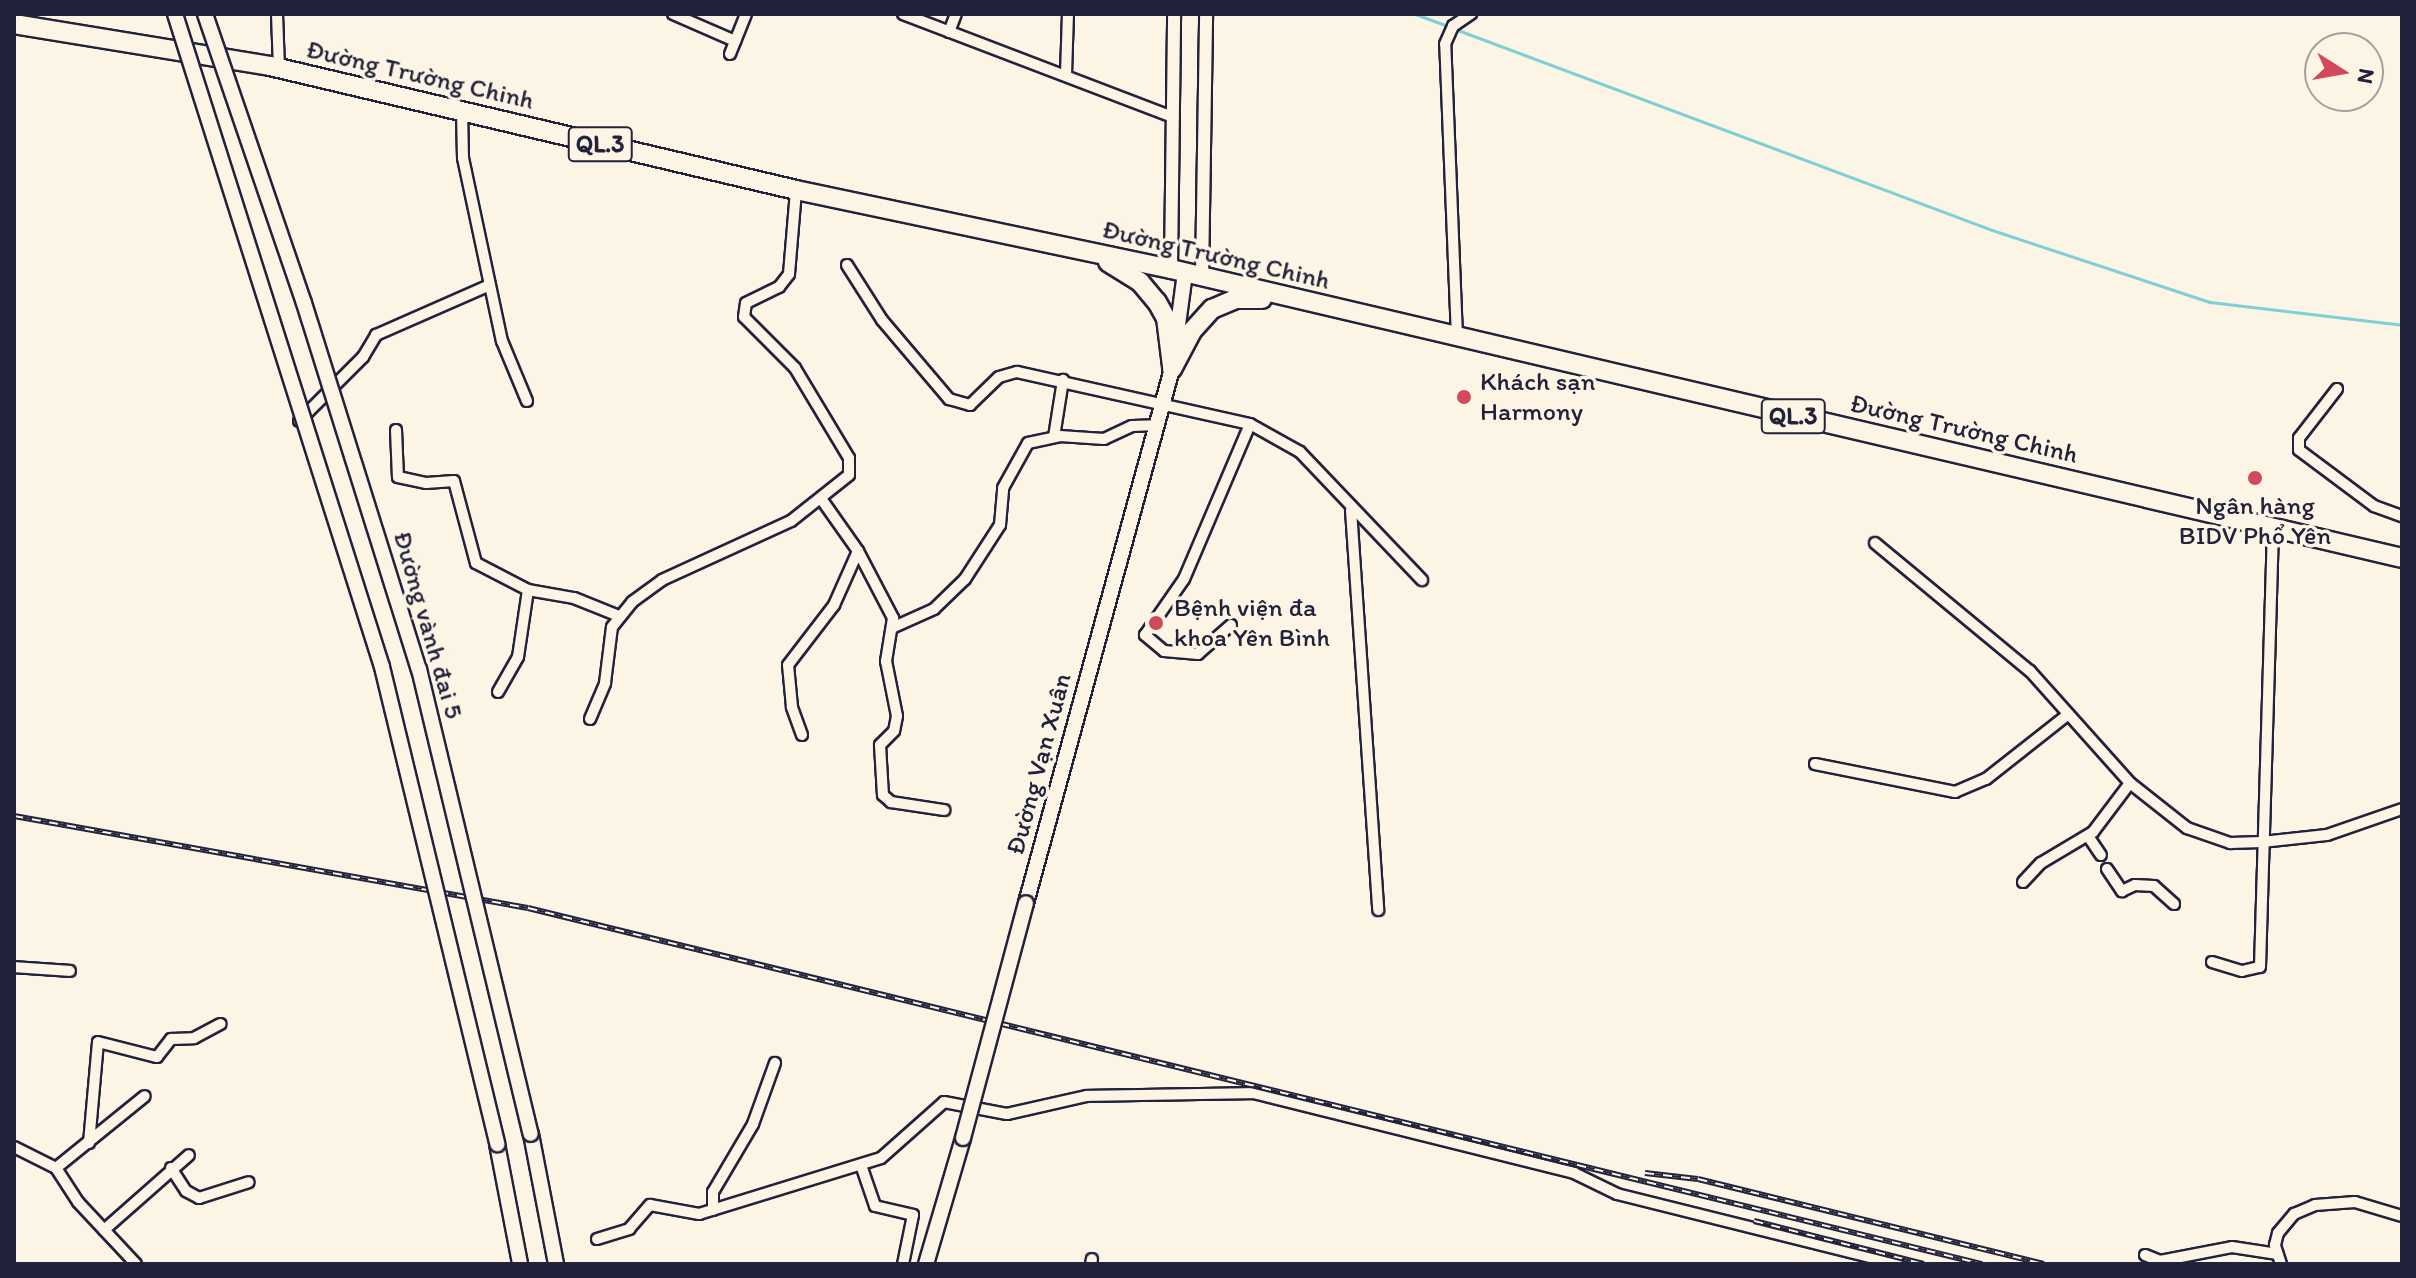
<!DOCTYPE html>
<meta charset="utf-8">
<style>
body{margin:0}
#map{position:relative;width:2416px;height:1278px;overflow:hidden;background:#fcf5e5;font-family:Itim,sans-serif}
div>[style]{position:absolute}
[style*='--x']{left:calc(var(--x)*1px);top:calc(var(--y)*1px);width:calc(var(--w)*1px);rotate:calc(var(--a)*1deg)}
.stream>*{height:3px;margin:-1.5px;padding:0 1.5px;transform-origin:1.5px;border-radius:1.5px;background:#7ecfd6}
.roads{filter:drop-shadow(2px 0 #22223b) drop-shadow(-2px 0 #22223b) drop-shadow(0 2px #22223b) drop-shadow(0 -2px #22223b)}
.minor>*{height:10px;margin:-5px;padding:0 5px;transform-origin:5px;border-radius:5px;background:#fcf5e5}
.tertiary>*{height:12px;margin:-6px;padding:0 6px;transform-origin:6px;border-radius:6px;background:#fcf5e5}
.secondary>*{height:14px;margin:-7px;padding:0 7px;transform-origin:7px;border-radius:7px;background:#fcf5e5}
.trunk>*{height:18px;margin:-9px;padding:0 9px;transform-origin:9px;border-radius:9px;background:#fcf5e5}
.rail>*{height:6px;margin-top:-3px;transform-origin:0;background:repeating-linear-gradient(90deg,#fcf5e5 0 9px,#22223b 0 18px);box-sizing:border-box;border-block:2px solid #22223b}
.bridges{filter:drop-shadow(2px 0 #22223b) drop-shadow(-2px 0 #22223b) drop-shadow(0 2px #22223b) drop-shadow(0 -2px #22223b)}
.secondary-bridge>*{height:14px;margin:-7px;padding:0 7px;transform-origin:7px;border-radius:7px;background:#fcf5e5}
.dots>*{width:22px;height:22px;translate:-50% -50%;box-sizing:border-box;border:4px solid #fcf5e5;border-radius:50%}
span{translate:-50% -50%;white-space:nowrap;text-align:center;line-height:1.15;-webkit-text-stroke:7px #fcf5e5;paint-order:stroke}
.shield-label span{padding:2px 6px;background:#fcf5e5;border:2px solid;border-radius:6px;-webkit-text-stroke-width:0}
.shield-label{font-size:24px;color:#22223b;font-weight:700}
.street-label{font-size:26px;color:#22223b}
.poi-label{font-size:26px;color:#22223b}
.left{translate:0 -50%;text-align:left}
.frame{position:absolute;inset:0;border:16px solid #22223b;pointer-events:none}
.north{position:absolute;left:2304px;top:32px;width:80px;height:80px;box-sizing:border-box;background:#fcf5e5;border:2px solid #a5a1a1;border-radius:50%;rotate:101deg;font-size:22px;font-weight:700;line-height:32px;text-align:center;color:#22223b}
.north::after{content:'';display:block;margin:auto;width:28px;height:36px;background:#d1495b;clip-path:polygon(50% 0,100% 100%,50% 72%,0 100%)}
</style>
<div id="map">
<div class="stream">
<div style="--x:1415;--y:14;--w:35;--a:20"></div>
<div style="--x:1455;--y:29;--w:573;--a:20.52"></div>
<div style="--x:1992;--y:230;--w:230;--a:18.3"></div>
<div style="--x:2210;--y:302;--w:193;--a:6.8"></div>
</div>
<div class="roads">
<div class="minor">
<div style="--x:277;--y:14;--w:55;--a:87.9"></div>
<div style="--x:673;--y:14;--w:68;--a:23.5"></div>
<div style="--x:903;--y:14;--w:289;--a:20.9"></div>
<div style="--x:949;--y:32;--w:19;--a:-69"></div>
<div style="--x:730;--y:54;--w:43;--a:-68.2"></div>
<div style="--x:1066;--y:74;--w:60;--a:-88.1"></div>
<div style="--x:462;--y:111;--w:47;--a:88.8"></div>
<div style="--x:463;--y:158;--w:187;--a:78"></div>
<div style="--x:502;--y:341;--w:65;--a:67.4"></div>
<div style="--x:847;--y:265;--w:65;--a:57.5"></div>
<div style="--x:882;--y:320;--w:104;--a:49.7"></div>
<div style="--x:949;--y:399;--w:22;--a:16"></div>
<div style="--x:970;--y:405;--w:40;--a:-44"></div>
<div style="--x:999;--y:377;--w:19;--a:-16"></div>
<div style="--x:1017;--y:372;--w:239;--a:12.6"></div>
<div style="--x:1250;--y:424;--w:57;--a:29.2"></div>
<div style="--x:1300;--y:452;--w:177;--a:46.4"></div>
<div style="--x:1457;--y:337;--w:293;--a:-92.3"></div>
<div style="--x:1445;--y:44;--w:20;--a:-66"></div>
<div style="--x:1453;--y:26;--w:22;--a:-34"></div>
<div style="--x:2337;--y:389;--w:62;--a:127.8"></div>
<div style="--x:2299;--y:438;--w:12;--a:90"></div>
<div style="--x:2299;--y:450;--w:94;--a:36.7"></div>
<div style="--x:2374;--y:506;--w:30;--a:20"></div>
<div style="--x:299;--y:421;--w:91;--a:-45"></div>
<div style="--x:363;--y:357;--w:26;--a:-59"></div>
<div style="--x:376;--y:335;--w:124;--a:-23.7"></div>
<div style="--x:396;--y:430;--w:47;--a:87.6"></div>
<div style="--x:398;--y:477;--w:29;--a:12"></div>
<div style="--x:426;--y:483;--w:28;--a:-4"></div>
<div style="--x:454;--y:481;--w:85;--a:75"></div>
<div style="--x:476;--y:563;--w:59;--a:27.4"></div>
<div style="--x:528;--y:590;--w:47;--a:9.9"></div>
<div style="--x:574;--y:598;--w:48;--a:21.8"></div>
<div style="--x:1054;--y:437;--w:58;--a:-81"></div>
<div style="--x:822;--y:500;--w:62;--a:54.8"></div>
<div style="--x:858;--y:551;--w:76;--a:62.4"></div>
<div style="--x:893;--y:618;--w:44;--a:99.2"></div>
<div style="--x:886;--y:661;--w:56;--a:78.7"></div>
<div style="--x:897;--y:716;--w:15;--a:101"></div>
<div style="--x:894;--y:731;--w:20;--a:135"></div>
<div style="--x:880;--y:745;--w:50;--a:86.6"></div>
<div style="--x:883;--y:795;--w:11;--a:41"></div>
<div style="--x:891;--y:802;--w:54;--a:8.6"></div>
<div style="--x:1351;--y:510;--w:401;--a:86.1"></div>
<div style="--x:1875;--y:543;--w:201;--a:39.6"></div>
<div style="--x:2030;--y:671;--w:150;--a:48.2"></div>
<div style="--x:2130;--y:783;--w:73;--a:38.3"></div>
<div style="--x:2187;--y:828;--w:46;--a:19.2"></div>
<div style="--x:2230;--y:843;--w:32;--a:-2"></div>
<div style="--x:2262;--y:842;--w:65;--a:-6.1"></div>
<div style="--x:2327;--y:835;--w:79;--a:-19.1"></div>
<div style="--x:1231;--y:625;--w:44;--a:138.7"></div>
<div style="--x:1198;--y:654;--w:34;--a:-175"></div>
<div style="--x:1164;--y:651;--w:25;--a:-140"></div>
<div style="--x:1145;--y:635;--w:68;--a:-55.1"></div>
<div style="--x:1184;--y:579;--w:168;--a:-66.9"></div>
<div style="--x:894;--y:627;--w:44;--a:-24.2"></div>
<div style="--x:934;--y:609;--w:43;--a:-44.1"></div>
<div style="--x:965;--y:579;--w:64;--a:-57.1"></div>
<div style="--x:1000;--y:525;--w:37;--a:-85"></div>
<div style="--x:1003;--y:488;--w:51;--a:-60.9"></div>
<div style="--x:1028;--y:443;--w:33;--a:-12"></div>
<div style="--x:1060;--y:436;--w:44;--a:3.9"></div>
<div style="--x:1104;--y:439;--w:31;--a:-25"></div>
<div style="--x:1132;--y:426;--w:25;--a:-2"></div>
<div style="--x:498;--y:692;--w:40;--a:-60.3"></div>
<div style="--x:518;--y:657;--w:68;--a:-81.5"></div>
<div style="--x:590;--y:719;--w:39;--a:-67"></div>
<div style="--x:605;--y:683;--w:56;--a:-82.9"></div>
<div style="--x:612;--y:627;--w:32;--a:-51"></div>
<div style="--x:632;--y:602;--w:37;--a:-36"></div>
<div style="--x:662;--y:580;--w:142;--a:-24.6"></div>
<div style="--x:791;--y:521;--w:74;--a:-38.4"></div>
<div style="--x:849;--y:475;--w:17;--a:-90"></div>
<div style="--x:849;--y:458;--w:105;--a:-121"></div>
<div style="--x:795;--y:368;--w:72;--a:-135"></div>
<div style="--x:744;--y:317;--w:14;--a:-82"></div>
<div style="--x:746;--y:303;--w:37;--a:-26"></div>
<div style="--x:779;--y:287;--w:16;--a:-52"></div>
<div style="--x:789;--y:274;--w:84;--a:-85.2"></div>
<div style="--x:802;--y:735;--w:30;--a:-110"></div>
<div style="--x:792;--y:707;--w:42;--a:-95.4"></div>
<div style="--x:788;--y:665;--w:76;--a:-52.5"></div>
<div style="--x:834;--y:605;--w:59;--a:-66"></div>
<div style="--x:1815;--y:764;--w:143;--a:11.3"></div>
<div style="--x:1955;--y:792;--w:34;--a:-23"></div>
<div style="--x:1986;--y:779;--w:102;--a:-38.2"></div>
<div style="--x:2088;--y:836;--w:23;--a:56"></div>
<div style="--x:2107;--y:869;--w:27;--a:56"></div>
<div style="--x:2122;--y:891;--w:14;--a:-25"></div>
<div style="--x:2135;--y:885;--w:19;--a:3"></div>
<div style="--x:2154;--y:886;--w:27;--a:42"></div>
<div style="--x:2023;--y:882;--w:26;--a:-47"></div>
<div style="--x:2041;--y:863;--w:61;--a:-30.8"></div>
<div style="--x:2093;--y:832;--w:61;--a:-52.9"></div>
<div style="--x:2212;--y:962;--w:31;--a:17"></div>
<div style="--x:2242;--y:971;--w:18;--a:-13"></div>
<div style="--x:2260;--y:967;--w:439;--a:-88.3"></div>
<div style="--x:14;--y:967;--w:56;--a:4.1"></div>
<div style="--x:89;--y:1143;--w:101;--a:-84.9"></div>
<div style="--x:98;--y:1042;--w:61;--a:14.3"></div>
<div style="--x:157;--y:1057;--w:23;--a:-52"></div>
<div style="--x:171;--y:1039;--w:23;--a:-2"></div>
<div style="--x:194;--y:1038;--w:30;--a:-28"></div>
<div style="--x:14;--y:1147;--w:47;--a:26.6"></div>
<div style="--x:56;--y:1168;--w:40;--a:57.1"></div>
<div style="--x:78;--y:1202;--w:85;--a:46.9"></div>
<div style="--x:861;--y:1165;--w:43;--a:71.1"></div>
<div style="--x:875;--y:1206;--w:39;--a:13"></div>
<div style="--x:913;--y:1215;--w:50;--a:101.5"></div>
<div style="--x:56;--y:1168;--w:114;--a:-39"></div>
<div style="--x:171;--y:1168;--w:27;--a:57"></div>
<div style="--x:186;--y:1191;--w:15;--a:28"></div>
<div style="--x:199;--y:1198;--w:52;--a:-17.7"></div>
<div style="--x:713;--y:1210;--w:18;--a:-90"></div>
<div style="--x:713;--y:1192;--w:79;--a:-59.5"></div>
<div style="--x:753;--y:1124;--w:65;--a:-70.2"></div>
<div style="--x:104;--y:1230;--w:113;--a:-41.4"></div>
<div style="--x:597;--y:1239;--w:34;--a:-17"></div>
<div style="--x:629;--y:1229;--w:32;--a:-49"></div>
<div style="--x:650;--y:1205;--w:50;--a:10.4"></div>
<div style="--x:699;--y:1214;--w:190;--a:-17.1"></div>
<div style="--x:881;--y:1158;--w:84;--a:-41.6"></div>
<div style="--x:944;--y:1102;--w:64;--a:10.8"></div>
<div style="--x:1007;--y:1114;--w:82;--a:-12.7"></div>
<div style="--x:1087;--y:1096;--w:167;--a:-1"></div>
<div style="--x:1254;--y:1093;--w:330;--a:14"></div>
<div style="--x:1574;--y:1173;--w:48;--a:26"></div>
<div style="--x:1617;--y:1194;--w:289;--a:14"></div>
<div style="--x:2145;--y:1255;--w:16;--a:22"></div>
<div style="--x:2160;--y:1261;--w:73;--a:-11"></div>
<div style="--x:2232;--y:1247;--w:46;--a:8.8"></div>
<div style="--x:1091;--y:1264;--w:5;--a:-79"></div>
<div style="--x:2281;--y:1264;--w:20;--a:-108"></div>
<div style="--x:2275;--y:1245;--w:12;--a:-76"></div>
<div style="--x:2278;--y:1233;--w:25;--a:-50"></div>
<div style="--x:2294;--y:1214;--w:23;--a:-23"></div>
<div style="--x:2315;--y:1205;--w:40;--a:-4.3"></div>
<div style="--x:2355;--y:1202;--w:49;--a:16.6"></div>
</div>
<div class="tertiary">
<div style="--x:1171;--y:269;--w:255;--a:-89.3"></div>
<div style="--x:1202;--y:277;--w:263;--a:-89.1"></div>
</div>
<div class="secondary">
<div style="--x:1026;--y:903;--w:554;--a:-74.71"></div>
<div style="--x:1172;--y:369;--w:97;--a:-82.3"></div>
<div style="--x:531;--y:1134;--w:132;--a:79.1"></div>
<div style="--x:497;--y:1144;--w:122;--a:79.1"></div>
<div style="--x:926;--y:1264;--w:131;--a:-73.6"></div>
</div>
<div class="trunk">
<div style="--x:14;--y:24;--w:259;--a:9.3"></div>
<div style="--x:270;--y:66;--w:540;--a:13.26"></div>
<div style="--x:796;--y:190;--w:383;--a:11.9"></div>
<div style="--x:1171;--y:269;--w:1264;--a:13.21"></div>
<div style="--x:1108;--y:262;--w:38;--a:32"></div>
<div style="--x:1140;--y:282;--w:26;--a:50"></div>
<div style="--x:1157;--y:302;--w:18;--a:61"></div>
<div style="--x:1166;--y:318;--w:48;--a:82.9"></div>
<div style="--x:1172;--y:369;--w:43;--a:-62.2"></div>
<div style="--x:1192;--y:331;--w:30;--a:-48"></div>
<div style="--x:1212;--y:309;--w:26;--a:-23"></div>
<div style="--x:1236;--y:299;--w:26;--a:0"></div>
</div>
</div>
<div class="rail">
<div style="--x:14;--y:816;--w:522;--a:10.15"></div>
<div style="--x:528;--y:908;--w:1497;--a:13.76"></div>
<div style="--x:1645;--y:1173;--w:53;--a:6.5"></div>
<div style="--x:1698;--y:1179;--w:356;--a:13.8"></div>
<div style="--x:1754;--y:1221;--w:175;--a:14.2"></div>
</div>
<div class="bridges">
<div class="secondary-bridge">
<div style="--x:175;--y:14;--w:685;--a:72.41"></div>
<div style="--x:382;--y:667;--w:491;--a:76.4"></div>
<div style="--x:205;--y:14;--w:305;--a:71.1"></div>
<div style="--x:304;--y:303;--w:384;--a:72.6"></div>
<div style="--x:419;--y:669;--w:478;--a:76.5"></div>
<div style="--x:963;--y:1138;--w:243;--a:-75"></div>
</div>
</div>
<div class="dots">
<div style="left:1464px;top:397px;background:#d1495b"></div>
<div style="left:2255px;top:478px;background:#d1495b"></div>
<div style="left:1156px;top:623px;background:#d1495b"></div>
</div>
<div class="shield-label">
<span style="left:600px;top:144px">QL.3</span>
<span style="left:1793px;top:416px">QL.3</span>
</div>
<div class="street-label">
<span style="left:420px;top:75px;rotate:13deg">Đường Trường Chinh</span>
<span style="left:1216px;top:255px;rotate:13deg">Đường Trường Chinh</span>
<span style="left:1964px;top:429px;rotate:13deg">Đường Trường Chinh</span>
<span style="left:428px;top:625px;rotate:74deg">Đường vành đai 5</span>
<span style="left:1039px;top:764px;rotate:-75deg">Đường Vạn Xuân</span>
</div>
<div class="poi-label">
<span class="left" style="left:1480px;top:397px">Khách sạn<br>Harmony</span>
<span style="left:2255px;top:521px">Ngân hàng<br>BIDV Phổ Yên</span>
<span class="left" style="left:1174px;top:623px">Bệnh viện đa<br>khoa Yên Bình</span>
</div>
<div class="frame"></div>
<div class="north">N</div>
</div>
